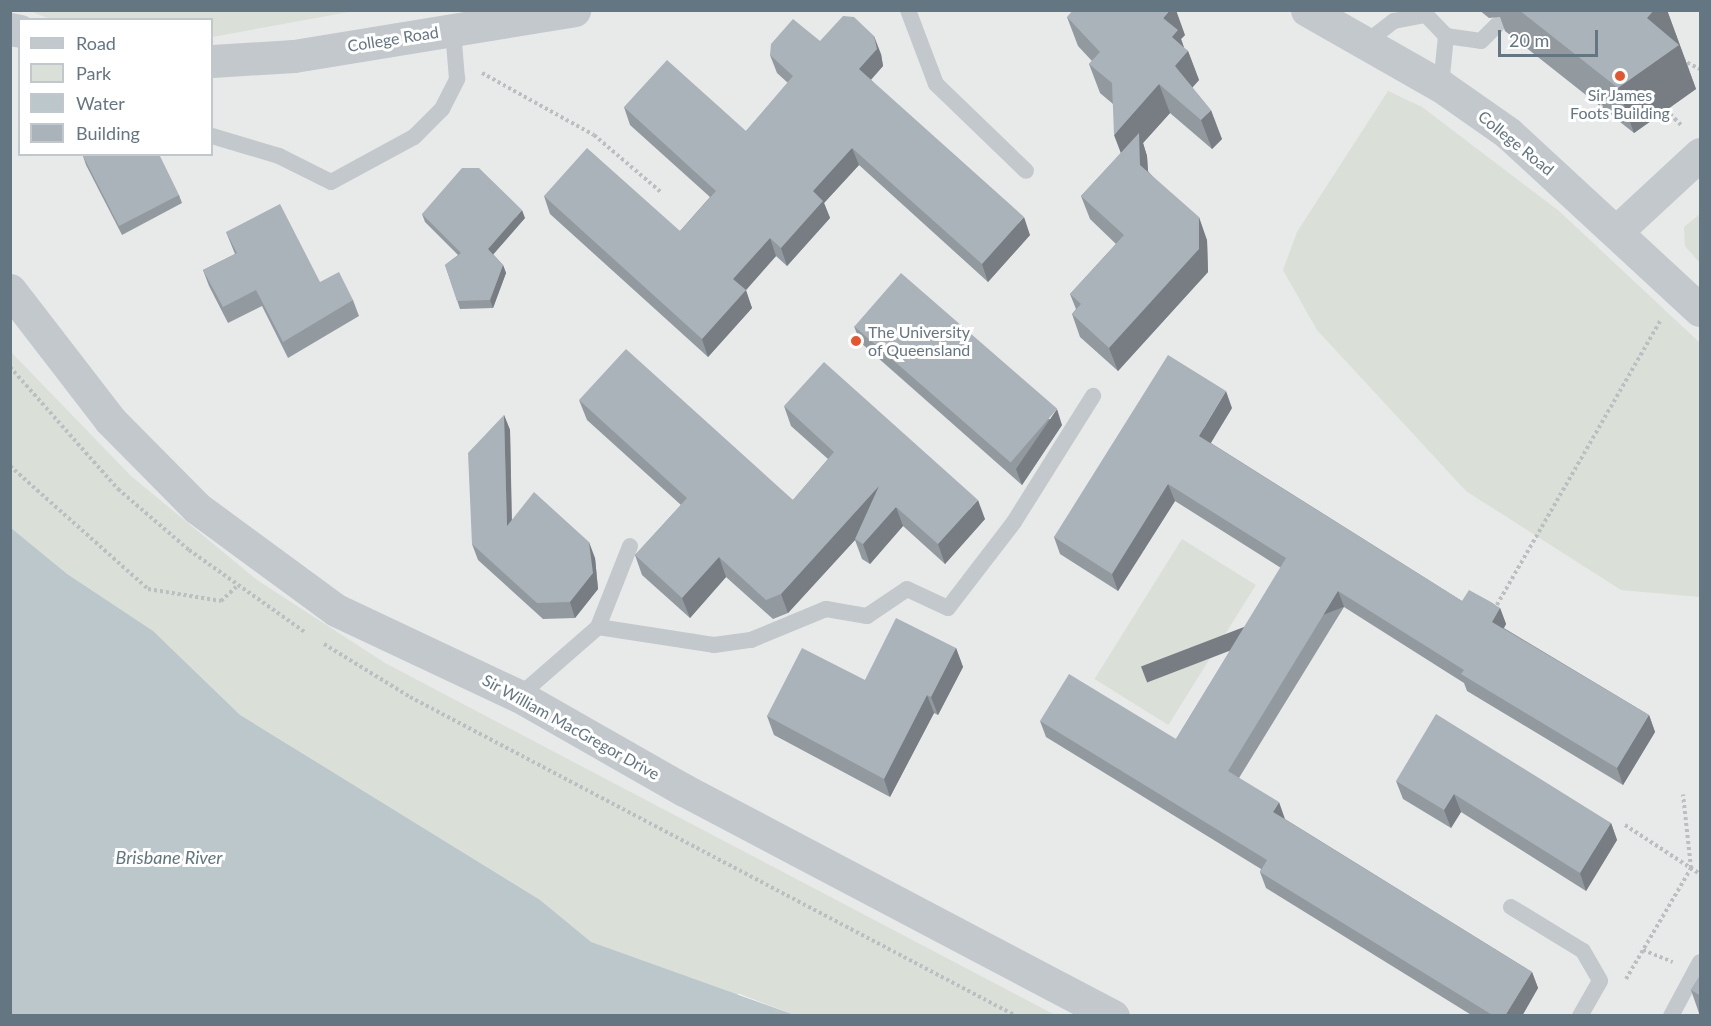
<!DOCTYPE html>
<style>
body{margin:0}
#map{position:relative;width:1711px;height:1026px;overflow:hidden;background:#fafaf8;font-family:Lato,sans-serif}
div>[style]{position:absolute}
[style*='--x']{left:calc(var(--x)*1px);top:calc(var(--y)*1px);width:calc(var(--w)*1px);rotate:calc(var(--a)*1deg)}
.built>*{inset:0;background:#e8e9e9}
.green>*{inset:0;background:#dadfd7;transform-origin:0 0}
.water>*{inset:0;background:#bbc7cb}
.path>*{height:4px;margin-top:-2px;transform-origin:0;background:repeating-linear-gradient(90deg,#bbbfc2 0 3px,transparent 0 6px)}
.lane>*{height:16px;margin:-8px;padding:0 8px;transform-origin:8px;border-radius:8px;background:#c3c8cc}
.street>*{height:33px;margin:-16.5px;padding:0 16.5px;transform-origin:16.5px;border-radius:16.5px;background:#c3c8cc}
.wall>*{inset:0;background:#929a9f}
.shaded-wall>*{inset:0;background:#777d82;transform-origin:0 0}
.building>*{inset:0;background:#aab3b9;transform-origin:0 0}
.dots>*{width:16px;height:16px;translate:-50% -50%;box-sizing:border-box;border:3px solid #fff;border-radius:50%}
span{translate:-50% -50%;white-space:nowrap;text-align:center;line-height:1.15;-webkit-text-stroke:6px #fff;paint-order:stroke}
.street-label{font-size:16px;color:#657683}
.poi-label{font-size:16px;color:#657683}
.left{translate:0 -50%;text-align:left}
.water-label{font-size:18px;color:#60757c;font-style:italic}
.frame{position:absolute;inset:0;border:12px solid #657683;pointer-events:none}
.legend{position:absolute;left:18px;top:18px;width:195px;height:138px;box-sizing:border-box;background:#fff;border:2px solid #c1c8cd;margin:0;padding:8px 10px;list-style:none;font-size:18px;color:#657683}
.legend li{display:flex;align-items:center;gap:12px;height:30px}
.legend b{width:30px;border:2px solid #c1c8cd}
.scale{position:absolute;left:1498px;top:30px;width:100px;height:27px;box-sizing:border-box;border:3px solid #657683;border-top:0;padding-left:8px;font-size:18px;line-height:21px;white-space:nowrap;color:#657683;-webkit-text-stroke:4px #fff;paint-order:stroke}
</style>
<div id="map">
<div class="built">
<div style="clip-path:polygon(evenodd,10px 11px,1700px 11px,1700px 1015px,795px 1015px,11px 528px,10px 11px,20px 20px,212px 20px,212px 154px,20px 154px,20px 20px)"></div>
</div>
<div class="green">
<div style="clip-path:polygon(30px 11px,31px 10px,354px 11px,212px 37px,212px 20px,52px 20px)"></div>
<div style="clip-path:polygon(1388px 91px,1422px 107px,1559px 211px,1700px 343px,1700px 597px,1621px 590px,1466px 491px,1317px 330px,1283px 270px,1297px 232px)"></div>
<div style="clip-path:polygon(1700px 214px,1700px 263px,1685px 246px,1684px 227px)"></div>
<div style="clip-path:polygon(10px 351px,131px 476px,257px 580px,385px 663px,1055px 1015px,795px 1015px,739px 994px,664px 1015px,11px 584px)"></div>
<div style="left:1182px;top:539px;width:87px;height:165px;rotate:32deg"></div>
</div>
<div class="water">
<div style="clip-path:polygon(11px 528px,67px 574px,153px 631px,240px 715px,540px 900px,591px 942px,795px 1015px,11px 1015px)"></div>
</div>
<div class="path">
<div style="--x:1682;--y:60;--w:20;--a:27"></div>
<div style="--x:482;--y:73;--w:128;--a:29"></div>
<div style="--x:594;--y:135;--w:89;--a:40.5"></div>
<div style="--x:1666;--y:110;--w:23;--a:45"></div>
<div style="--x:10;--y:367;--w:163;--a:48.5"></div>
<div style="--x:118;--y:489;--w:94;--a:40.7"></div>
<div style="--x:189;--y:550;--w:142;--a:35.3"></div>
<div style="--x:10;--y:466;--w:185;--a:41.7"></div>
<div style="--x:148;--y:589;--w:74;--a:9.3"></div>
<div style="--x:221;--y:601;--w:23;--a:-43"></div>
<div style="--x:1494;--y:610;--w:335;--a:-60.1"></div>
<div style="--x:324;--y:644;--w:101;--a:31.6"></div>
<div style="--x:410;--y:697;--w:685;--a:27.76"></div>
<div style="--x:1625;--y:825;--w:90;--a:33.2"></div>
<div style="--x:1643;--y:950;--w:32;--a:22"></div>
<div style="--x:1626;--y:979;--w:129;--a:-59.6"></div>
<div style="--x:1691;--y:868;--w:74;--a:-96.2"></div>
</div>
<div class="lane">
<div style="--x:908;--y:10;--w:79;--a:69.3"></div>
<div style="--x:936;--y:84;--w:125;--a:44"></div>
<div style="--x:1368;--y:41;--w:33;--a:-38"></div>
<div style="--x:1394;--y:21;--w:33;--a:-11"></div>
<div style="--x:1426;--y:15;--w:29;--a:46"></div>
<div style="--x:1446;--y:36;--w:35;--a:8"></div>
<div style="--x:1481;--y:41;--w:23;--a:-45"></div>
<div style="--x:1441;--y:86;--w:50;--a:-84.3"></div>
<div style="--x:212;--y:136;--w:70;--a:16.6"></div>
<div style="--x:279;--y:156;--w:58;--a:26.6"></div>
<div style="--x:331;--y:182;--w:94;--a:-28.5"></div>
<div style="--x:414;--y:137;--w:40;--a:-45"></div>
<div style="--x:442;--y:109;--w:34;--a:-63"></div>
<div style="--x:457;--y:79;--w:49;--a:-94.7"></div>
<div style="--x:598;--y:627;--w:117;--a:8.8"></div>
<div style="--x:714;--y:645;--w:37;--a:-8"></div>
<div style="--x:751;--y:640;--w:81;--a:-22.5"></div>
<div style="--x:826;--y:609;--w:42;--a:9.7"></div>
<div style="--x:867;--y:616;--w:48;--a:-34"></div>
<div style="--x:907;--y:589;--w:45;--a:24.9"></div>
<div style="--x:948;--y:608;--w:108;--a:-52.5"></div>
<div style="--x:1014;--y:522;--w:149;--a:-57.9"></div>
<div style="--x:519;--y:696;--w:105;--a:-41.1"></div>
<div style="--x:598;--y:627;--w:87;--a:-68.4"></div>
<div style="--x:1511;--y:907;--w:84;--a:31.4"></div>
<div style="--x:1583;--y:951;--w:34;--a:60"></div>
<div style="--x:1600;--y:981;--w:40;--a:119.7"></div>
<div style="--x:1671;--y:1016;--w:61;--a:-61.8"></div>
</div>
<div class="street">
<div style="--x:1307;--y:10;--w:154;--a:29.6"></div>
<div style="--x:1441;--y:86;--w:82;--a:35"></div>
<div style="--x:1508;--y:133;--w:261;--a:42.7"></div>
<div style="--x:10;--y:29;--w:10;--a:11"></div>
<div style="--x:212;--y:61;--w:82;--a:-3.5"></div>
<div style="--x:294;--y:56;--w:284;--a:-9.3"></div>
<div style="--x:1618;--y:230;--w:112;--a:-42.8"></div>
<div style="--x:10;--y:290;--w:164;--a:52.4"></div>
<div style="--x:110;--y:420;--w:124;--a:45.3"></div>
<div style="--x:197;--y:508;--w:172;--a:36.3"></div>
<div style="--x:336;--y:610;--w:202;--a:25.2"></div>
<div style="--x:519;--y:696;--w:190;--a:29.7"></div>
<div style="--x:684;--y:790;--w:485;--a:27.8"></div>
</div>
<div class="wall">
<div style="clip-path:polygon(1479px 10px,1667px 10px,1696px 89px,1634px 133px,1505px 31px,1500px 17px,1489px 18px)"></div>
<div style="clip-path:polygon(1067px 17px,1185px 35px,1181px 39px,1184px 48px,1188px 51px,1199px 80px,1192px 87px,1222px 139px,1212px 149px,1170px 113px,1143px 143px,1147px 156px,1148px 171px,1207px 240px,1208px 272px,1118px 371px,1080px 337px,1072px 314px,1076px 309px,1070px 294px,1116px 244px,1090px 219px,1081px 196px,1121px 153px,1113px 104px,1100px 93px,1089px 64px,1092px 61px,1078px 46px)"></div>
<div style="clip-path:polygon(820px 41px,881px 54px,883px 66px,871px 80px,1030px 235px,988px 282px,859px 165px,824px 203px,830px 218px,787px 266px,776px 256px,745px 290px,752px 308px,708px 357px,550px 214px,544px 196px,680px 231px,710px 197px,630px 125px,624px 107px,746px 131px,788px 83px,777px 73px,770px 55px)"></div>
<div style="clip-path:polygon(83px 156px,179px 195px,182px 203px,122px 235px,86px 165px)"></div>
<div style="clip-path:polygon(422px 214px,525px 218px,493px 254px,503px 265px,506px 273px,493px 308px,460px 309px,445px 265px,458px 255px,425px 222px)"></div>
<div style="clip-path:polygon(226px 232px,353px 300px,359px 316px,288px 358px,262px 306px,228px 323px,209px 286px,203px 270px,235px 254px)"></div>
<div style="clip-path:polygon(854px 326px,1062px 425px,1022px 485px,860px 342px)"></div>
<div style="clip-path:polygon(579px 400px,793px 500px,828px 459px,791px 426px,784px 406px,985px 519px,945px 564px,903px 526px,870px 564px,862px 559px,855px 540px,788px 613px,773px 619px,726px 577px,690px 618px,642px 575px,635px 555px,681px 505px,587px 420px)"></div>
<div style="clip-path:polygon(1232px 408px,1211px 443px,1462px 601px,1500px 608px,1506px 624px,1504px 628px,1649px 715px,1655px 732px,1623px 785px,1467px 691px,1464px 683px,1344px 607px,1239px 778px,1285px 819px,1532px 972px,1538px 988px,1522px 1016px,1473px 1016px,1266px 888px,1260px 872px,1261px 869px,1046px 737px,1040px 721px,1176px 739px,1281px 568px,1175px 501px,1118px 591px,1060px 554px,1054px 537px)"></div>
<div style="clip-path:polygon(504px 415px,510px 430px,512px 520px,595px 558px,598px 589px,575px 618px,543px 619px,478px 560px,472px 544px)"></div>
<div style="clip-path:polygon(956px 648px,963px 667px,938px 715px,934px 713px,890px 797px,774px 735px,767px 716px,865px 680px)"></div>
<div style="clip-path:polygon(1396px 781px,1611px 823px,1617px 840px,1586px 891px,1461px 812px,1451px 828px,1403px 799px)"></div>
<div style="clip-path:polygon(1701px 974px,1701px 1016px,1700px 1016px,1691px 990px)"></div>
</div>
<div class="shaded-wall">
<div style="clip-path:polygon(1170px 10px,1176px 10px,1185px 35px,1181px 39px,1186px 53px,1188px 51px,1199px 80px,1186px 95px,1175px 66px,1163px 18px)"></div>
<div style="clip-path:polygon(1654px 10px,1667px 10px,1696px 89px,1634px 133px,1618px 88px,1647px 18px)"></div>
<div style="clip-path:polygon(874px 36px,881px 54px,883px 66px,865px 86px,859px 69px)"></div>
<div style="clip-path:polygon(1159px 84px,1170px 113px,1143px 143px,1147px 156px,1149px 188px,1125px 164px,1114px 135px)"></div>
<div style="clip-path:polygon(1211px 110px,1222px 139px,1212px 149px,1201px 120px)"></div>
<div style="clip-path:polygon(852px 148px,859px 165px,824px 203px,830px 218px,787px 266px,781px 248px,813px 191px)"></div>
<div style="clip-path:polygon(522px 210px,525px 218px,491px 257px,488px 249px)"></div>
<div style="clip-path:polygon(1024px 217px,1030px 235px,988px 282px,982px 264px)"></div>
<div style="clip-path:polygon(1199px 217px,1207px 240px,1208px 272px,1118px 371px,1109px 348px)"></div>
<div style="clip-path:polygon(770px 238px,776px 256px,740px 297px,733px 279px)"></div>
<div style="clip-path:polygon(503px 265px,506px 273px,493px 308px,490px 300px)"></div>
<div style="clip-path:polygon(746px 290px,752px 308px,708px 357px,702px 339px)"></div>
<div style="clip-path:polygon(1226px 391px,1232px 408px,1205px 452px,1199px 436px)"></div>
<div style="clip-path:polygon(1057px 409px,1062px 425px,1022px 485px,1016px 469px)"></div>
<div style="clip-path:polygon(504px 415px,510px 430px,512px 542px,507px 526px)"></div>
<div style="clip-path:polygon(1168px 484px,1175px 501px,1118px 591px,1112px 574px)"></div>
<div style="clip-path:polygon(879px 486px,887px 505px,788px 613px,781px 594px)"></div>
<div style="clip-path:polygon(978px 500px,985px 519px,945px 564px,938px 544px)"></div>
<div style="clip-path:polygon(896px 507px,903px 526px,870px 564px,863px 544px)"></div>
<div style="clip-path:polygon(589px 542px,595px 558px,598px 589px,575px 618px,570px 602px)"></div>
<div style="clip-path:polygon(719px 557px,726px 577px,690px 618px,682px 598px)"></div>
<div style="left:1338px;top:591px;width:17px;height:211px;rotate:69deg"></div>
<div style="clip-path:polygon(1500px 608px,1506px 624px,1498px 638px,1492px 622px)"></div>
<div style="clip-path:polygon(956px 648px,963px 667px,938px 715px,931px 697px)"></div>
<div style="clip-path:polygon(927px 695px,934px 713px,890px 797px,884px 779px)"></div>
<div style="clip-path:polygon(1649px 715px,1655px 732px,1623px 785px,1617px 768px)"></div>
<div style="clip-path:polygon(1454px 794px,1461px 812px,1451px 828px,1444px 810px)"></div>
<div style="clip-path:polygon(1279px 802px,1285px 819px,1273px 812px)"></div>
<div style="clip-path:polygon(1611px 823px,1617px 840px,1586px 891px,1580px 873px)"></div>
<div style="clip-path:polygon(1532px 972px,1538px 988px,1522px 1016px,1505px 1016px)"></div>
</div>
<div class="building">
<div style="clip-path:polygon(1073px 10px,1170px 10px,1163px 18px,1178px 30px,1172px 37px,1188px 51px,1175px 66px,1211px 110px,1201px 120px,1159px 84px,1114px 135px,1112px 83px,1089px 64px,1100px 52px,1067px 17px)"></div>
<div style="clip-path:polygon(1519px 10px,1654px 10px,1647px 18px,1679px 45px,1618px 88px)"></div>
<div style="clip-path:polygon(843px 16px,854px 17px,874px 36px,877px 49px,859px 69px,1024px 217px,982px 264px,852px 148px,813px 191px,823px 201px,781px 248px,770px 238px,733px 279px,746px 290px,702px 339px,544px 196px,587px 148px,680px 231px,716px 191px,624px 107px,667px 60px,746px 131px,793px 76px,770px 55px,771px 44px,793px 19px,820px 41px)"></div>
<div style="clip-path:polygon(1139px 133px,1140px 165px,1199px 217px,1199px 249px,1109px 348px,1072px 314px,1081px 304px,1070px 294px,1124px 235px,1081px 196px)"></div>
<div style="clip-path:polygon(87px 154px,159px 154px,179px 195px,119px 226px,83px 156px)"></div>
<div style="clip-path:polygon(462px 168px,479px 168px,522px 210px,488px 249px,503px 265px,490px 300px,457px 301px,445px 265px,461px 253px,422px 214px)"></div>
<div style="clip-path:polygon(280px 204px,320px 282px,339px 272px,353px 300px,283px 342px,256px 290px,223px 307px,203px 270px,237px 253px,226px 232px)"></div>
<div style="left:901px;top:273px;width:207px;height:71px;rotate:41deg"></div>
<div style="clip-path:polygon(626px 349px,793px 500px,834px 452px,784px 406px,824px 362px,978px 500px,938px 544px,896px 507px,863px 544px,855px 539px,879px 486px,781px 594px,766px 600px,719px 557px,682px 598px,635px 555px,687px 498px,579px 400px)"></div>
<div style="clip-path:polygon(1168px 355px,1226px 391px,1199px 436px,1462px 601px,1469px 590px,1491px 602px,1500px 608px,1492px 622px,1649px 715px,1617px 768px,1461px 674px,1464px 670px,1338px 591px,1228px 771px,1279px 802px,1273px 812px,1532px 972px,1505px 1016px,1494px 1016px,1260px 872px,1267px 860px,1040px 721px,1069px 674px,1176px 739px,1286px 558px,1168px 484px,1112px 574px,1054px 537px)"></div>
<div style="clip-path:polygon(504px 415px,507px 526px,534px 492px,589px 542px,593px 573px,570px 602px,537px 603px,472px 544px,468px 453px)"></div>
<div style="clip-path:polygon(896px 618px,956px 648px,931px 697px,927px 695px,884px 779px,767px 716px,802px 648px,865px 680px)"></div>
<div style="clip-path:polygon(1436px 714px,1611px 823px,1580px 873px,1454px 794px,1444px 810px,1396px 781px)"></div>
<div style="clip-path:polygon(1701px 974px,1701px 996px,1691px 990px)"></div>
</div>
<div class="dots">
<div style="left:1620px;top:76px;background:#e4572e"></div>
<div style="left:856px;top:341px;background:#e4572e"></div>
</div>
<div class="street-label">
<span style="left:393px;top:39px;rotate:-9deg">College Road</span>
<span style="left:1516px;top:143px;rotate:39deg">College Road</span>
<span style="left:571px;top:727px;rotate:29deg">Sir William MacGregor Drive</span>
</div>
<div class="poi-label">
<span style="left:1620px;top:104px">Sir James<br>Foots Building</span>
<span class="left" style="left:868px;top:341px">The University<br>of Queensland</span>
</div>
<div class="water-label">
<span style="left:169px;top:857px">Brisbane River</span>
</div>
<div class="frame"></div>
<ul class="legend">
<li><b style="height:8px;background:#c3c8cc"></b>Road</li>
<li><b style="height:16px;background:#dadfd7"></b>Park</li>
<li><b style="height:16px;background:#bbc7cb"></b>Water</li>
<li><b style="height:16px;background:#aab3b9"></b>Building</li>
</ul>
<div class="scale">20 m</div>
</div>
